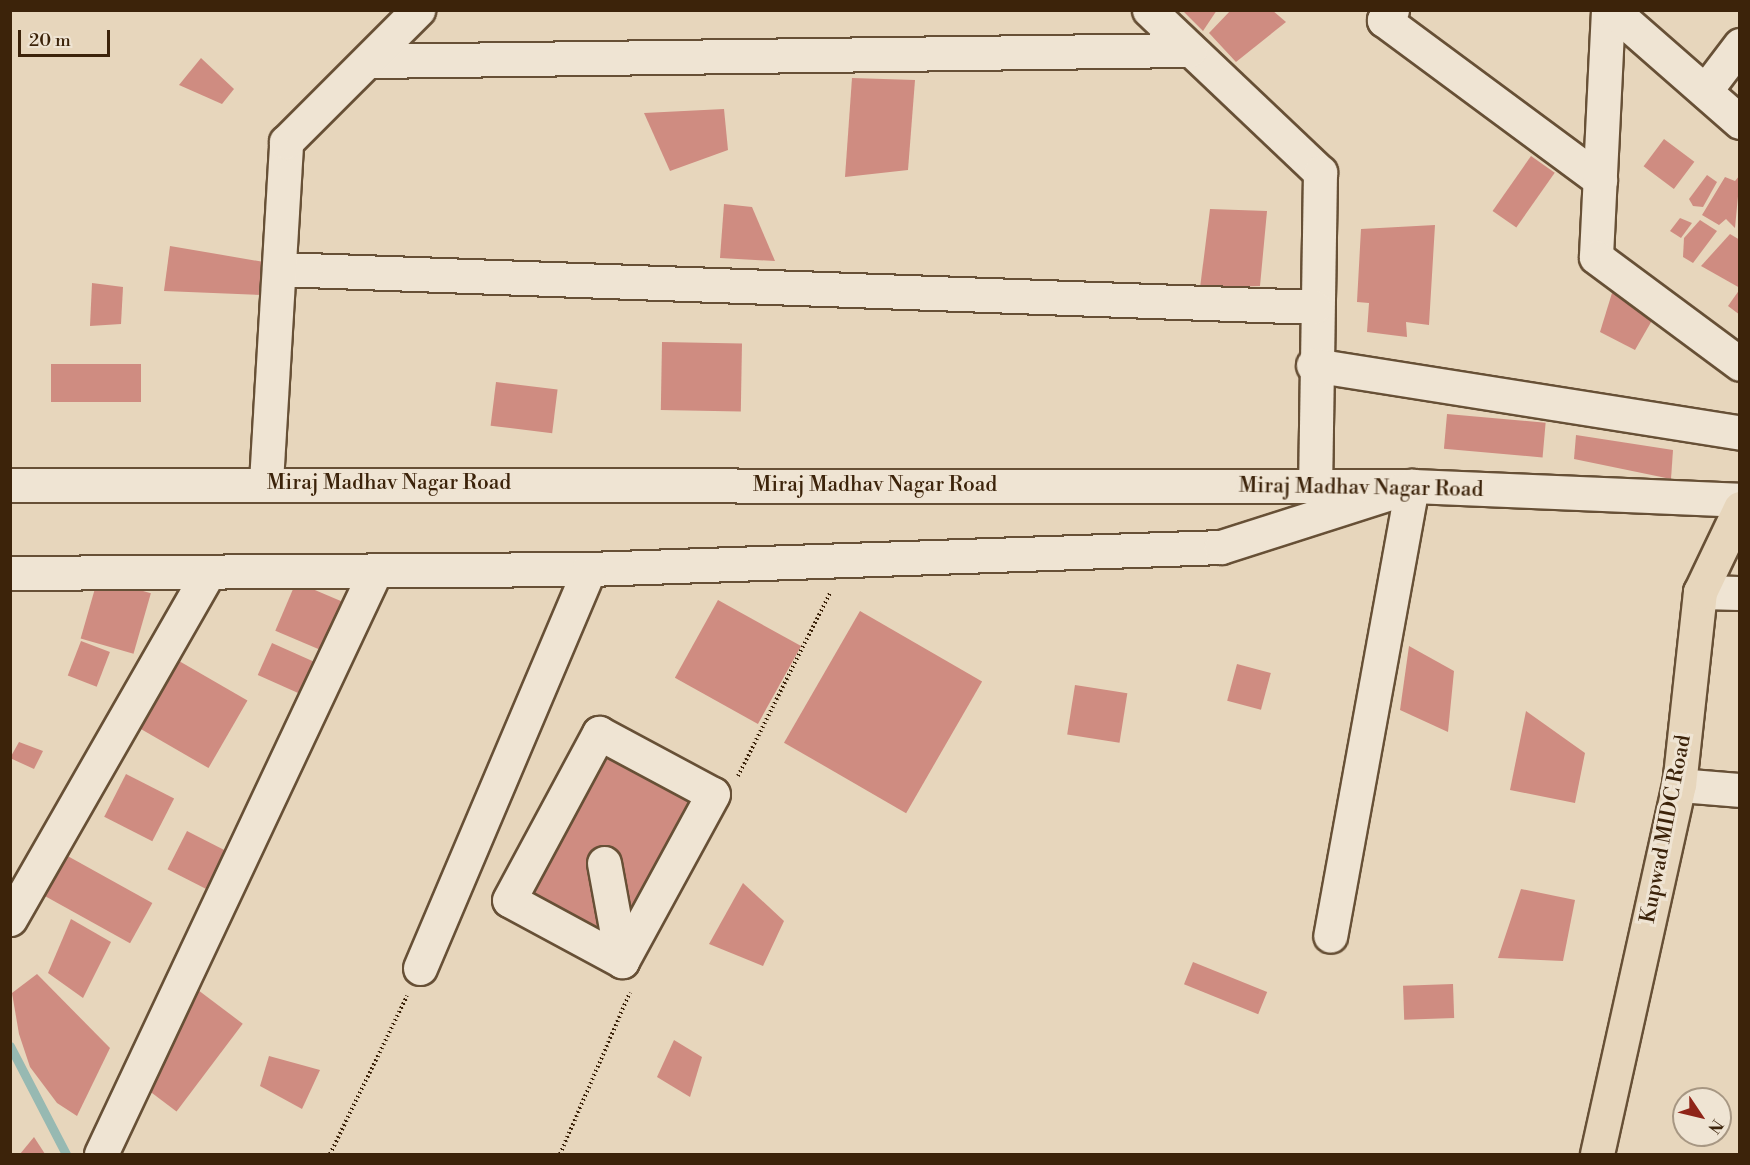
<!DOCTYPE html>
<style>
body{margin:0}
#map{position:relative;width:1750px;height:1165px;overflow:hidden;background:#e7d6bc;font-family:"Libre Bodoni",serif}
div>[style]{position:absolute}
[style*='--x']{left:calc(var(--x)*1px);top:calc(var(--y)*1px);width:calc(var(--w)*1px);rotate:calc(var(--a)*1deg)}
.stream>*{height:9px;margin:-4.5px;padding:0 4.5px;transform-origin:4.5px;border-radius:4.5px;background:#97b9b2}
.building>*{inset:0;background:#cf8c81;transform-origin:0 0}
.path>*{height:4px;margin-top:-2px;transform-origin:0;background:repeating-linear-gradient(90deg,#3c230a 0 1.5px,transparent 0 4.5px)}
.roads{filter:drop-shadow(2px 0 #675036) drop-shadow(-2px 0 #675036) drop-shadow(0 2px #675036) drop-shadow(0 -2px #675036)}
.minor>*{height:33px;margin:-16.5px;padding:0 16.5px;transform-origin:16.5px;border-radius:16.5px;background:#efe4d3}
.major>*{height:33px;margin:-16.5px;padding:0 16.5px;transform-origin:16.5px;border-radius:16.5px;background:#e7d6bc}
span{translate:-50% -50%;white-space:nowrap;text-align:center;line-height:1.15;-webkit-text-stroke:6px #efe4d3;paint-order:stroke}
.street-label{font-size:21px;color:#3c230a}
.frame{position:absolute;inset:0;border:12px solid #3c230a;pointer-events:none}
.north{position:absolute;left:1672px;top:1087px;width:60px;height:60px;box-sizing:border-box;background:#efe4d3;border:2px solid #a79783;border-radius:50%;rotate:125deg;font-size:16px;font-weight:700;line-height:24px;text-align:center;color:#3c230a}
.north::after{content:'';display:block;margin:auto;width:21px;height:27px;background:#8f2418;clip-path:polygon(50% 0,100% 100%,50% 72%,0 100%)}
.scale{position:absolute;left:18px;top:30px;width:92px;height:27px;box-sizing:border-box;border:3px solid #3c230a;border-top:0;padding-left:8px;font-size:18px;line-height:21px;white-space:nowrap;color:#3c230a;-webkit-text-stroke:4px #efe4d3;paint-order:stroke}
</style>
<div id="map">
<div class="stream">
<div style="--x:10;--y:1046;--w:122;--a:62.6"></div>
</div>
<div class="building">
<div style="clip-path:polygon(1182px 10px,1217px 10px,1203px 31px)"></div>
<div style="clip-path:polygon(1231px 10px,1272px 10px,1286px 22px,1236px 62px,1209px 33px)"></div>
<div style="clip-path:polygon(201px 58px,234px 89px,222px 104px,179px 85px)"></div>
<div style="clip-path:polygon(852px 78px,915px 80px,908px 170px,845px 177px)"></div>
<div style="clip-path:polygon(724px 109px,728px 150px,670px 171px,644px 113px)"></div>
<div style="left:1664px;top:139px;width:38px;height:34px;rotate:37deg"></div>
<div style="left:1531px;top:156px;width:29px;height:67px;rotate:35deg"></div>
<div style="clip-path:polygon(1707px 175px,1717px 182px,1703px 207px,1693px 206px,1689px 199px)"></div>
<div style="clip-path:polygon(1740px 175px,1735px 228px,1726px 219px,1719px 225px,1702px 215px,1725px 177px,1735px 181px)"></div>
<div style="clip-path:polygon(724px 204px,752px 207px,775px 261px,720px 258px)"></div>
<div style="clip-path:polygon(1210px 209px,1267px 211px,1260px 286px,1200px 288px)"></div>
<div style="clip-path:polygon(1680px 218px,1692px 223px,1681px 238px,1670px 231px)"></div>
<div style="clip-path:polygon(1700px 220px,1717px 231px,1693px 263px,1683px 257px,1684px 238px)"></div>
<div style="clip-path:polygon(1435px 225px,1429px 325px,1406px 322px,1407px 337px,1367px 332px,1369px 303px,1357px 302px,1361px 229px)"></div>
<div style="clip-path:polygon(1730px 234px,1740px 240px,1740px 288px,1701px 266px)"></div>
<div style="clip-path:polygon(170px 246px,264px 262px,262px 295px,164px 291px)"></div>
<div style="clip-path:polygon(92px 283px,123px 287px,121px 324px,90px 326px)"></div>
<div style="clip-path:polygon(1740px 289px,1740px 315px,1728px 306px)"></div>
<div style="clip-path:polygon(1612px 293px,1658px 310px,1635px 350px,1600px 332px)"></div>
<div style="left:662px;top:342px;width:80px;height:68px;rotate:1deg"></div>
<div style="left:51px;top:364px;width:90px;height:38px"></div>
<div style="left:496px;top:382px;width:62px;height:44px;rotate:7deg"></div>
<div style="left:1447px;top:414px;width:99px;height:35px;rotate:5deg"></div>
<div style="clip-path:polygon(1576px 435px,1673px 450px,1671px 479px,1574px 459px)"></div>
<div style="left:98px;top:578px;width:55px;height:63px;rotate:16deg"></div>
<div style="left:296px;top:582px;width:64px;height:53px;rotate:23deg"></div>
<div style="left:718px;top:600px;width:95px;height:89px;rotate:29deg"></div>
<div style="left:860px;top:611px;width:141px;height:152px;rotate:30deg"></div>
<div style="left:81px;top:641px;width:31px;height:37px;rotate:21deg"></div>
<div style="left:272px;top:643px;width:46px;height:35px;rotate:24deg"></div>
<div style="clip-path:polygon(1409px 646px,1454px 671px,1448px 732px,1400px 710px)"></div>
<div style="left:160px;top:650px;width:101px;height:78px;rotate:30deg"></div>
<div style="left:1237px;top:664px;width:35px;height:38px;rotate:15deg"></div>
<div style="left:1075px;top:685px;width:53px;height:50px;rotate:9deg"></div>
<div style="clip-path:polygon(1526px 711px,1585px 753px,1575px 803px,1510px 790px)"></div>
<div style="left:599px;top:733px;width:129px;height:190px;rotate:28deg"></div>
<div style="clip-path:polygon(19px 742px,43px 751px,34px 769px,10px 758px)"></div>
<div style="left:126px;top:774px;width:54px;height:48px;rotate:27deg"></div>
<div style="left:187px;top:831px;width:55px;height:43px;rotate:27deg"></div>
<div style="left:64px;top:854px;width:101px;height:46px;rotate:29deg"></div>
<div style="clip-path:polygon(743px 883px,784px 921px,763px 966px,709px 944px)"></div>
<div style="clip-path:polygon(1521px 889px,1575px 900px,1563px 961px,1498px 958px)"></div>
<div style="clip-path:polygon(71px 919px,111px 942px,83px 998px,48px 973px)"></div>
<div style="left:1193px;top:962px;width:80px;height:24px;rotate:22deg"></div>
<div style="clip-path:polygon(37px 974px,110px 1048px,77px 1116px,57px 1103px,30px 1067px,19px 1034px,12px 993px)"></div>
<div style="left:1453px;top:984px;width:34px;height:50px;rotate:88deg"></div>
<div style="left:198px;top:990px;width:56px;height:110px;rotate:37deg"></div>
<div style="clip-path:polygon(674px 1040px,702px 1057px,690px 1097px,657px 1077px)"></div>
<div style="clip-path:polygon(269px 1056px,320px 1070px,302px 1109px,260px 1086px)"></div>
<div style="clip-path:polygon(34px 1137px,45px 1154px,20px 1154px)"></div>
</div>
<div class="path">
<div style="--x:738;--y:776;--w:205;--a:-63.3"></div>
<div style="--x:330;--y:1154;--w:176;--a:-64"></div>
<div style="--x:560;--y:1154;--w:176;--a:-66.6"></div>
</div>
<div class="roads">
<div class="minor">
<div style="--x:1149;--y:10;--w:236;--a:43.5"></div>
<div style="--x:1320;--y:172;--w:314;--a:90.9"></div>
<div style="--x:1392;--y:10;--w:13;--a:129"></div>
<div style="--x:1384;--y:20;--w:269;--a:36.5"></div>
<div style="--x:1608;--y:10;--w:247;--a:92.8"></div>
<div style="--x:1596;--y:257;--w:179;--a:36.6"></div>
<div style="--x:1612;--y:10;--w:170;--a:41.2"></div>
<div style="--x:369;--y:61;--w:821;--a:-0.77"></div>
<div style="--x:1705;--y:91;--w:58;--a:-52.7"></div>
<div style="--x:279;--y:269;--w:1036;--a:2.1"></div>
<div style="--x:1313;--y:365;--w:432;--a:9"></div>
<div style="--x:266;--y:482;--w:341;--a:-86.6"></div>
<div style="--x:286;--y:142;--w:187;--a:-45"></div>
<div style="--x:10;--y:485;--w:1402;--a:0.04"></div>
<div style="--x:1412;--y:486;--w:328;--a:2.4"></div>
<div style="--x:10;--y:573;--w:579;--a:-0.4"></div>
<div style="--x:589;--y:569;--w:632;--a:-1.99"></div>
<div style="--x:1221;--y:547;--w:201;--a:-17.7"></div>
<div style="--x:1412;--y:486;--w:457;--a:100.3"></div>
<div style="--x:1700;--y:592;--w:40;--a:1.4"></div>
<div style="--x:1679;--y:785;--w:61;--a:4.7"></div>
<div style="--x:604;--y:863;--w:100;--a:79.6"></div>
<div style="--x:622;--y:961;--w:128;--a:-151.6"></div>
<div style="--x:509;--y:900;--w:190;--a:-61.7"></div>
<div style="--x:599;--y:733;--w:129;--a:28.2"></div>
<div style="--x:713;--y:794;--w:190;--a:118.6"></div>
<div style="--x:10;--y:919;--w:400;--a:-60.2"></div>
<div style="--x:420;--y:968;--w:433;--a:-67"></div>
<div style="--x:101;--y:1154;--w:643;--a:-64.79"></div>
</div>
<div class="major">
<div style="--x:1597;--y:1154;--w:378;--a:-77.5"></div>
<div style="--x:1679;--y:785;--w:194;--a:-83.8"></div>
<div style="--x:1700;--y:592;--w:93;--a:-64.5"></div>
</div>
</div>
<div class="street-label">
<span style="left:389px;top:483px">Miraj Madhav Nagar Road</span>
<span style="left:875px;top:485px">Miraj Madhav Nagar Road</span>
<span style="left:1361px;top:488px;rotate:1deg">Miraj Madhav Nagar Road</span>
<span style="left:1666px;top:829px;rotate:-79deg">Kupwad MIDC Road</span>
</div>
<div class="frame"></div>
<div class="north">N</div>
<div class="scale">20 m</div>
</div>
